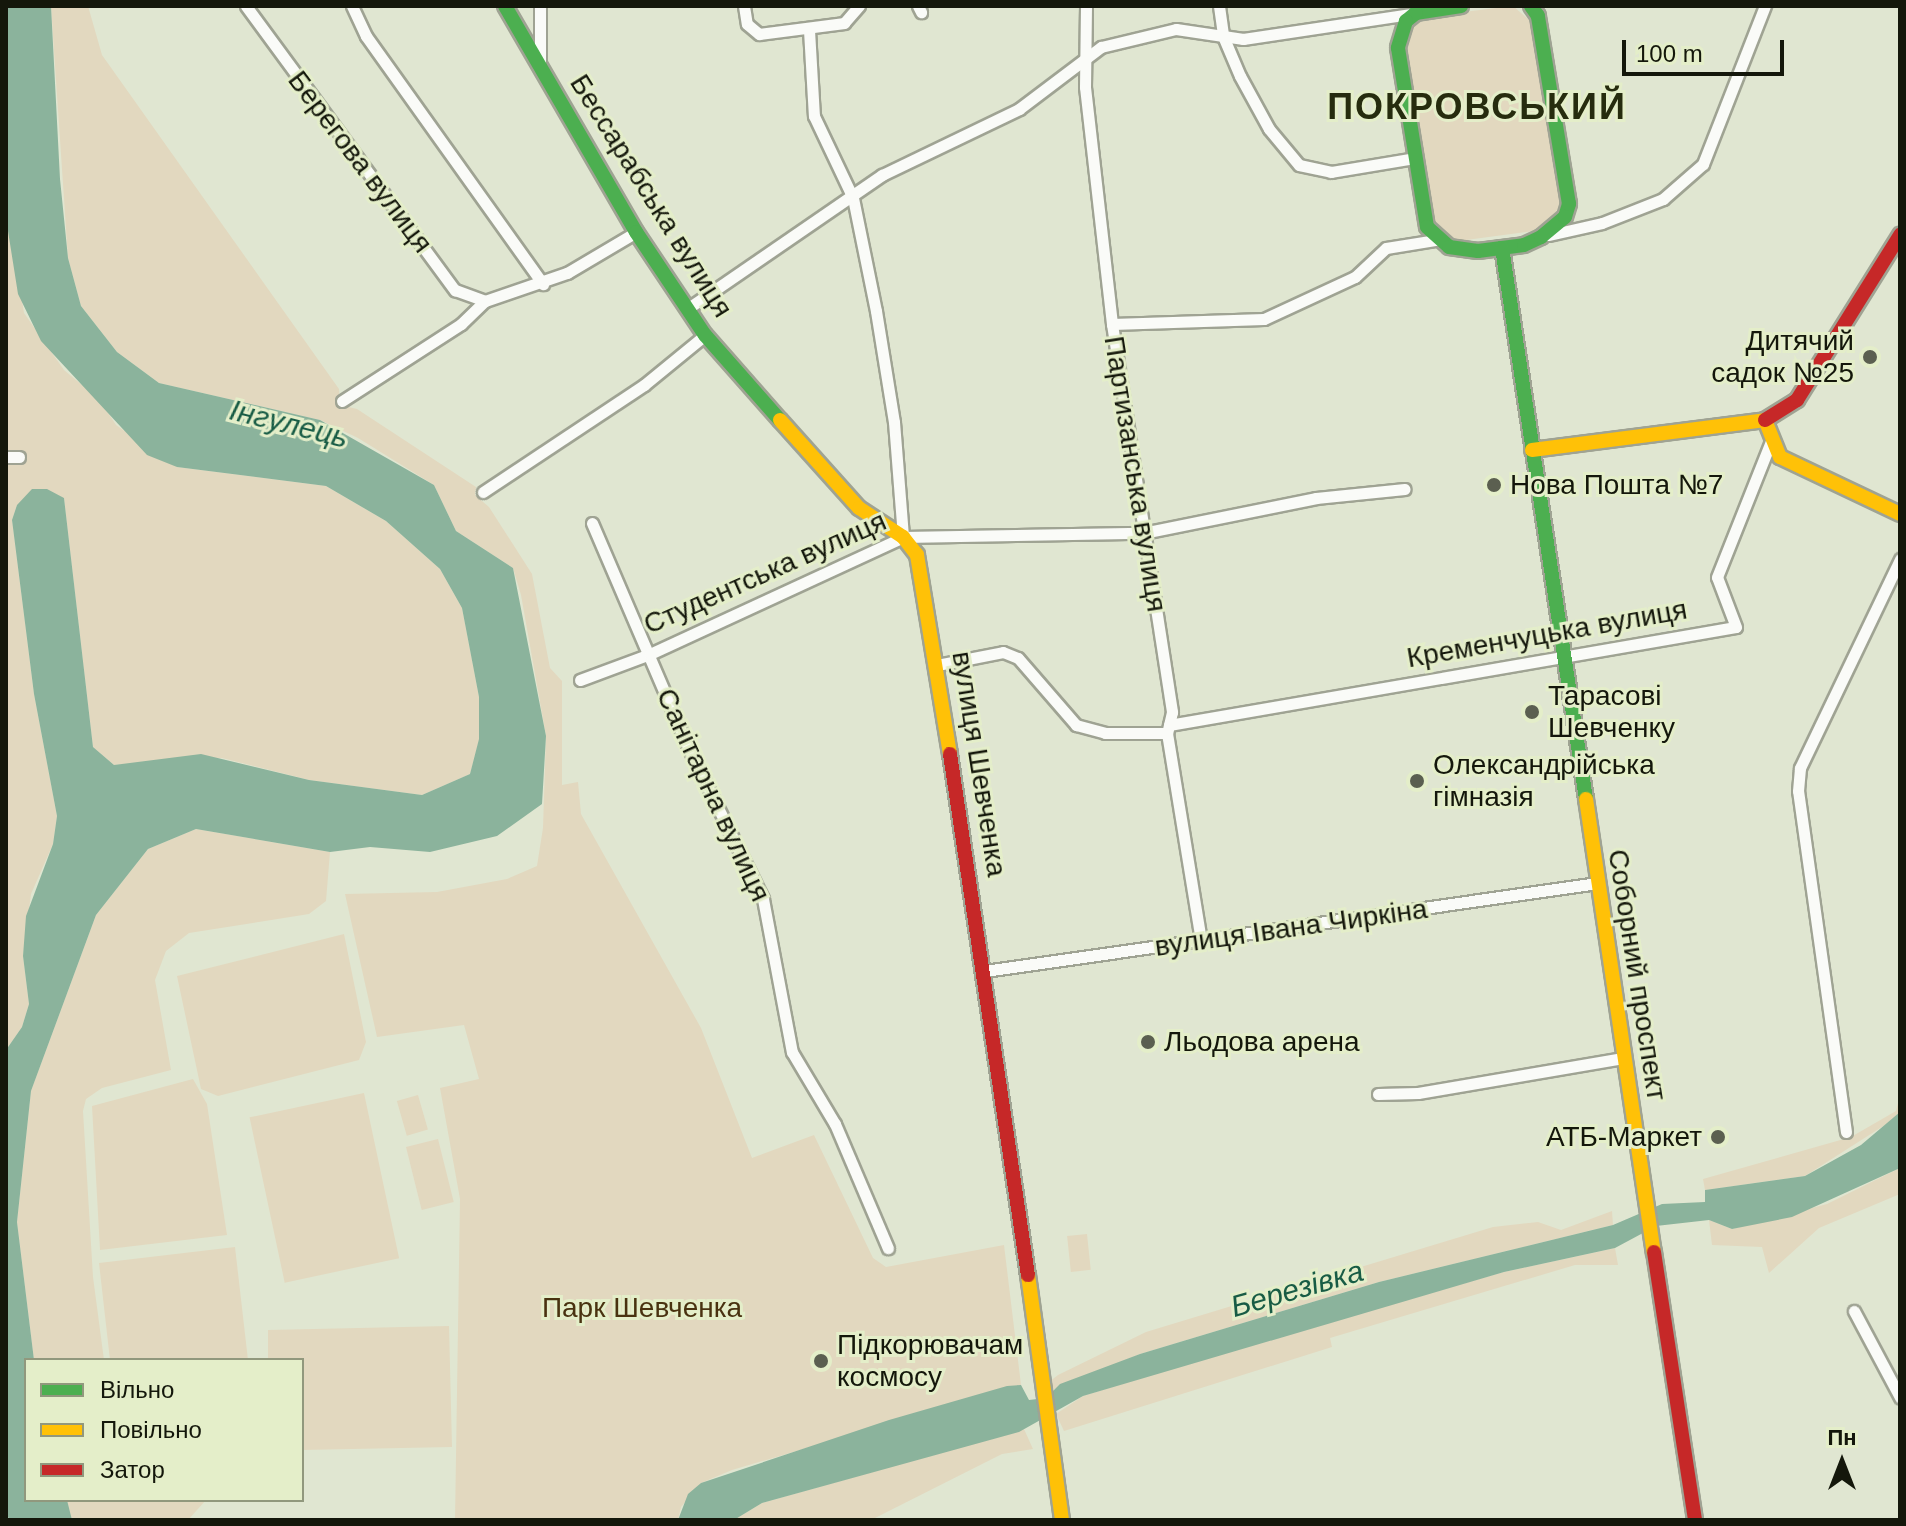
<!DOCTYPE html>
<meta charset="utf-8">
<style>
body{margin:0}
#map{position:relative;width:1906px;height:1526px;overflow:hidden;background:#e0e6d1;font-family:Helvetica,sans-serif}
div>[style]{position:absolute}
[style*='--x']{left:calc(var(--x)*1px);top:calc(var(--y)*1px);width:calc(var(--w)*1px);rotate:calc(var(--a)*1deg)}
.green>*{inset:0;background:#e2d8bf;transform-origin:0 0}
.water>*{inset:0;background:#8bb39c}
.roads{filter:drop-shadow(2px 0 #9fa393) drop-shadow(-2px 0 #9fa393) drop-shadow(0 2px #9fa393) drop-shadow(0 -2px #9fa393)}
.street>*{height:11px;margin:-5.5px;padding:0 5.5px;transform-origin:5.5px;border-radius:5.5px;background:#fafbf8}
.fast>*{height:14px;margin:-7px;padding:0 7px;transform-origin:7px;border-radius:7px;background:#4caf50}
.slow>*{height:14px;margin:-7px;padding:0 7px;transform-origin:7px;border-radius:7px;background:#ffc107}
.jam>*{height:14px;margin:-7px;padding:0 7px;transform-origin:7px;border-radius:7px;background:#c62828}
.dots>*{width:22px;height:22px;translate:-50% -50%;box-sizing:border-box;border:4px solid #e4eec9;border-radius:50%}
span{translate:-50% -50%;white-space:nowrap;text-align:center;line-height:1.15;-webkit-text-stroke:6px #e4eec9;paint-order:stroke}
.street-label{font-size:28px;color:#14170b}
.poi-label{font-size:28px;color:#14170b}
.right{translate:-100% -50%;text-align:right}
.left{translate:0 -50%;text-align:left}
.park-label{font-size:28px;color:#493210}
.water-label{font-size:30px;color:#185c45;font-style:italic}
.district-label{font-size:36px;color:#262c0e;font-weight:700;letter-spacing:2px}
.frame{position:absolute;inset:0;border:8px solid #14170b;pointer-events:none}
.legend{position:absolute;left:24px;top:1358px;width:280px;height:144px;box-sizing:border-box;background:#e4eec9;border:2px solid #91987d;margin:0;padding:10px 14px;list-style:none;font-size:24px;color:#14170b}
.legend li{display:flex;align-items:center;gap:16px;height:40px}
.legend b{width:40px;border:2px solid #91987d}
.north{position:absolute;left:1802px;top:1422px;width:80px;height:80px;-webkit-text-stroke:6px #e4eec9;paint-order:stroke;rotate:0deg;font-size:22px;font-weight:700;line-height:32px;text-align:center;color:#14170b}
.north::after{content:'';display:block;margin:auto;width:28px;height:36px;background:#14170b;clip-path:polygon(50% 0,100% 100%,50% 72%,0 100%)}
.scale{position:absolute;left:1622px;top:40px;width:162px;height:36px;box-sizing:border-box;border:4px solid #14170b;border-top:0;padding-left:10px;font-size:24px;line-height:28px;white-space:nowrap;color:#14170b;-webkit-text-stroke:6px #e4eec9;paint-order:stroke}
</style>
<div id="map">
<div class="green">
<div style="clip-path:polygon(51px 6px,88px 6px,102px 55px,339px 389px,340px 405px,357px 409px,476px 487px,475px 495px,489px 507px,532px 574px,550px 668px,562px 681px,562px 785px,578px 782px,581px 814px,701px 1028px,752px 1158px,814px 1135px,873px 1258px,886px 1267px,1004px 1245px,1021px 1385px,732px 1470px,701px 1483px,681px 1507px,678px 1520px,455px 1520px,460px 1199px,440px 1088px,479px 1079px,464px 1025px,377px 1037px,345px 894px,437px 892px,507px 879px,537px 866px,543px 828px,546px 736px,521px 595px,513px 568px,456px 531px,434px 485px,358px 438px,320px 420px,159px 383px,117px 352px,81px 306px,68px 258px)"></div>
<div style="clip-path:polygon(1513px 6px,1534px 24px,1564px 202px,1541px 230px,1451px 242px,1438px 236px,1403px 48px,1409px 30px,1422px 17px)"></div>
<div style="clip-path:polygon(6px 199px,24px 313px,64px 370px,100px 400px,116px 425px,177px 467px,326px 486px,386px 521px,440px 569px,462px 608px,479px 697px,479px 740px,470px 774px,422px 795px,309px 780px,222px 758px,114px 765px,93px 747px,64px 498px,17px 505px,12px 520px,34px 694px,57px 816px,53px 844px,31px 894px,23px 956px,29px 1004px,22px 1027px,6px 1050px)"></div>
<div style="clip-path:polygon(196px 829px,330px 852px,326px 901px,309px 914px,189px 933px,166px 951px,155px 980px,171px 1070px,102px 1088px,86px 1099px,83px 1111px,93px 1277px,104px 1360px,34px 1360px,17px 1222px,31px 1091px,96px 915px,148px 849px)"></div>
<div style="clip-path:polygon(344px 934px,366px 1042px,359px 1060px,218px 1096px,201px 1089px,177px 976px)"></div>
<div style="clip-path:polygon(193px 1079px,207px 1104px,227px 1235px,100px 1250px,92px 1106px)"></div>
<div style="left:364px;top:1093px;width:169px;height:117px;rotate:78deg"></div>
<div style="left:418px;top:1095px;width:36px;height:22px;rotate:74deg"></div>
<div style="clip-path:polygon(1900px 1095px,1899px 1116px,1805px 1176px,1705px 1190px,1703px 1179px,1851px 1137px,1896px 1111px)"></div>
<div style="left:438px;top:1139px;width:65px;height:33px;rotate:76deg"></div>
<div style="clip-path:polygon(1900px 1168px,1900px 1194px,1819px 1228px,1769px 1273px,1762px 1247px,1712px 1245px,1709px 1220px,1732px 1229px,1827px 1204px)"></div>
<div style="clip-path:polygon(1612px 1211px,1613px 1225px,1379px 1282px,1140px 1354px,1050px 1391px,1049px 1382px,1058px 1375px,1146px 1332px,1493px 1227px,1538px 1222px,1561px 1230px)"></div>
<div style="left:1087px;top:1234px;width:36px;height:20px;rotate:84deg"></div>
<div style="clip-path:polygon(235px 1247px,248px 1360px,110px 1360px,99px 1263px)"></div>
<div style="clip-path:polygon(1615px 1248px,1618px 1265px,1575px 1265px,1330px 1338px,1332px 1347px,1064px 1431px,1056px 1414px,1083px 1396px,1256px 1342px,1504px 1272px)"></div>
<div style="clip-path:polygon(449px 1326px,452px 1447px,302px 1450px,302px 1360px,268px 1360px,268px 1330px)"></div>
<div style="clip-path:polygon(1024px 1429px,1033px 1449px,1002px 1454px,873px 1519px,734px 1520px,762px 1503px)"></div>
<div style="clip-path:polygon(67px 1500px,206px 1500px,188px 1520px,72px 1520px)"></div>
</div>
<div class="water">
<div style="clip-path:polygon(6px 6px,51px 6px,60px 179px,68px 258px,81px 306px,117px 352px,159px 383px,320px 420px,434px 485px,456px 531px,513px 568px,546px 736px,542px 804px,497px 836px,430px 852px,370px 847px,330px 852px,196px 829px,148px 849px,96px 915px,31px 1091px,17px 1222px,34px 1360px,26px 1360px,26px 1500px,67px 1500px,72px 1520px,9px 1520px,6px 1510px,6px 1050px,22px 1027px,29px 1004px,23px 956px,26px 916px,53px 844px,57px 816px,34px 694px,12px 520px,17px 505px,32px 489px,47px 489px,64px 498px,93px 747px,114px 765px,201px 754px,309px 780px,422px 795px,470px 774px,479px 739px,479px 697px,462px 608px,440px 569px,386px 521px,326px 486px,177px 467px,147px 455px,41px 341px,18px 294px,8px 231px)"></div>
<div style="clip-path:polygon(1900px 1112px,1900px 1168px,1792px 1217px,1732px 1229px,1709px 1220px,1656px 1226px,1615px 1248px,1504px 1272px,1083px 1396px,1019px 1432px,762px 1503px,734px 1520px,678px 1520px,688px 1494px,701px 1483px,889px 1420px,1007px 1386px,1021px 1385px,1029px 1400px,1046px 1398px,1060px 1384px,1140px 1354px,1379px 1282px,1613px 1225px,1662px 1204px,1705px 1202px,1705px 1190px,1805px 1176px,1861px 1145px)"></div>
</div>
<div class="roads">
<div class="street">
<div style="--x:246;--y:6;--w:353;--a:53.7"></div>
<div style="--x:455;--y:290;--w:32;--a:20"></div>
<div style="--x:352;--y:6;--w:33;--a:65"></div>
<div style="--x:366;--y:36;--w:305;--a:54.5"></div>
<div style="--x:744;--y:6;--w:18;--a:81"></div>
<div style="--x:747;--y:24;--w:16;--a:40"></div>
<div style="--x:759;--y:34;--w:86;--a:-7.4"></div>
<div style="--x:844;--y:23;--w:23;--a:-49"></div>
<div style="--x:918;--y:6;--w:7;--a:63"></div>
<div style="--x:1086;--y:6;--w:81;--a:90.7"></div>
<div style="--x:1085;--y:87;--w:239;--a:83.5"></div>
<div style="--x:1112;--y:324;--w:393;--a:81.2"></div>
<div style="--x:1172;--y:712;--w:22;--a:103"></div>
<div style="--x:1167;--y:733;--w:211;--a:80.7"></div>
<div style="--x:1219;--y:6;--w:30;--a:82"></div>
<div style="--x:1223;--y:36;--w:43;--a:67"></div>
<div style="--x:1240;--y:76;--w:60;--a:61.3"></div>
<div style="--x:1269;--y:129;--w:47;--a:50.2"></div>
<div style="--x:1299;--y:165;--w:33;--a:12"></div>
<div style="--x:1331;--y:172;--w:85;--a:-9.5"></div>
<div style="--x:809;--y:30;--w:86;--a:86.7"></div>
<div style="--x:814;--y:116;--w:91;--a:64.6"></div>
<div style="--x:853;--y:198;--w:115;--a:78.5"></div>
<div style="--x:876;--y:311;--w:112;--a:80.8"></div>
<div style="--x:894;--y:422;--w:115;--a:85.5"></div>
<div style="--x:540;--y:63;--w:57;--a:-90"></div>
<div style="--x:1549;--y:235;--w:54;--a:-12.8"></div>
<div style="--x:1602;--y:223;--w:66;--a:-21.5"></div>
<div style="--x:1663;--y:199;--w:53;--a:-41.2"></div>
<div style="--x:1703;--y:164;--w:170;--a:-68.6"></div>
<div style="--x:687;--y:309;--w:237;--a:-34.5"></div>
<div style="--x:882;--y:175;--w:152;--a:-25.7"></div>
<div style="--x:1019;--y:109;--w:103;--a:-37.1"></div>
<div style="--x:1101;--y:47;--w:77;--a:-13.5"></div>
<div style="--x:1176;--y:29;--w:68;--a:8.5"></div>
<div style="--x:1243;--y:39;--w:170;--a:-8.5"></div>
<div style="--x:1112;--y:324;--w:152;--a:-1.9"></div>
<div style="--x:1264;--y:319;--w:100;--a:-24.8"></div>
<div style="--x:1355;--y:277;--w:42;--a:-43.1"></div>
<div style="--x:1386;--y:248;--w:51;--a:-9.1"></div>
<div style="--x:342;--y:401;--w:142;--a:-32.9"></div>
<div style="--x:461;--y:324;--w:33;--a:-44"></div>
<div style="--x:485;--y:301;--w:87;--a:-18.9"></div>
<div style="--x:567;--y:273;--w:80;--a:-30.7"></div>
<div style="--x:6;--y:457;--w:13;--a:0"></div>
<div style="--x:483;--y:492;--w:193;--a:-33.6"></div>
<div style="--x:644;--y:385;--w:79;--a:-39.3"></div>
<div style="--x:592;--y:523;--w:244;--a:66.8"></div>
<div style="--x:688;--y:747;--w:169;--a:63.7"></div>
<div style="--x:763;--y:899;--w:156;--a:79.3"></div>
<div style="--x:792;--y:1052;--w:84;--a:59.2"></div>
<div style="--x:835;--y:1124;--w:135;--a:66.9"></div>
<div style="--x:937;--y:665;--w:67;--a:-11.1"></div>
<div style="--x:1003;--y:652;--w:16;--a:22"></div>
<div style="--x:1018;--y:658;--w:89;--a:49.1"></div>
<div style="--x:1076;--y:725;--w:30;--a:15"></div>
<div style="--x:1105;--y:733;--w:62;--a:0"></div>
<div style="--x:580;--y:680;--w:75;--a:-20.4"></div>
<div style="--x:650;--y:654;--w:279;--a:-24.8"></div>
<div style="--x:903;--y:537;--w:240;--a:-1"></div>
<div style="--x:1143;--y:533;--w:177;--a:-11.4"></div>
<div style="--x:1316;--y:498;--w:89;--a:-5.8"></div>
<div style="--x:1169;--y:725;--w:575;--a:-9.81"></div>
<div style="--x:1736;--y:627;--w:53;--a:-110.8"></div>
<div style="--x:1717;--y:577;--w:146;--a:-68.3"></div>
<div style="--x:985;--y:971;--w:618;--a:-8.18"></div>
<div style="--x:1378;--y:1094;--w:40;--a:-1.4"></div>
<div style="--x:1418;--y:1093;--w:208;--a:-9.7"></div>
<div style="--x:1846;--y:1132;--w:344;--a:-98"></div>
<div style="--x:1798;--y:791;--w:23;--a:-85"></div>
<div style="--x:1800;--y:768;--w:232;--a:-64.4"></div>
<div style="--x:1854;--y:1311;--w:98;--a:61.9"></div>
</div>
<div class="fast">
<div style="--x:505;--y:6;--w:261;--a:59.9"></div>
<div style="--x:636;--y:232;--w:124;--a:56.2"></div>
<div style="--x:705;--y:335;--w:113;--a:48.6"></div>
<div style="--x:1461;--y:6;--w:46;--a:171.2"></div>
<div style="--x:1416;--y:13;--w:13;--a:141"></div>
<div style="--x:1406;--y:21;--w:28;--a:107"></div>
<div style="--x:1398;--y:48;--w:181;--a:80.8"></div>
<div style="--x:1427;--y:227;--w:30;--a:42"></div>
<div style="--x:1449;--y:247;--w:29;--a:8"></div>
<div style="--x:1478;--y:251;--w:46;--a:-7.4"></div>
<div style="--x:1524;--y:245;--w:19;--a:-25"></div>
<div style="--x:1541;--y:237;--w:31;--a:-40"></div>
<div style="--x:1565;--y:217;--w:14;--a:-73"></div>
<div style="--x:1569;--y:204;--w:191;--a:-99.4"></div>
<div style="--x:1538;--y:16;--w:12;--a:-125"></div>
<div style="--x:1502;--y:248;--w:557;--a:81.33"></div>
</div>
<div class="slow">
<div style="--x:780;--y:420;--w:118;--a:48.1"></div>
<div style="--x:859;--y:508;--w:53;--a:33.4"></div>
<div style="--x:903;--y:537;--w:23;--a:52"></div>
<div style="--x:917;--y:555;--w:202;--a:80.6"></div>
<div style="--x:1532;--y:450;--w:235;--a:-7.3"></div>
<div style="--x:1765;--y:420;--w:40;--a:68"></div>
<div style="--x:1780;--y:457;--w:133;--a:25.4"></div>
<div style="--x:1586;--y:799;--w:458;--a:81.5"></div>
<div style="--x:1028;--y:1275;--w:247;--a:82.1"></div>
</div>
<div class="jam">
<div style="--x:1765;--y:420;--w:38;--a:-32"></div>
<div style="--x:1797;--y:400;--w:195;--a:-58"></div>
<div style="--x:950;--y:754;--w:527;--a:81.49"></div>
<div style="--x:1654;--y:1252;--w:271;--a:81.3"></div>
</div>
</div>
<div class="dots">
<div style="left:1870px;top:357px;background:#5b5f50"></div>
<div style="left:1494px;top:485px;background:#5b5f50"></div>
<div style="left:1532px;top:712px;background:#5b5f50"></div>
<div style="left:1417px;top:781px;background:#5b5f50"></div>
<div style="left:1148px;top:1042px;background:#5b5f50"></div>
<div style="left:1718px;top:1137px;background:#5b5f50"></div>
<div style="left:821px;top:1361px;background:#5b5f50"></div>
</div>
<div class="street-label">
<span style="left:360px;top:162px;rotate:53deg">Берегова вулиця</span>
<span style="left:651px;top:196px;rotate:58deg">Бессарабська вулиця</span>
<span style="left:1135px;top:474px;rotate:81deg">Партизанська вулиця</span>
<span style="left:765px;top:573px;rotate:-24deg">Студентська вулиця</span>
<span style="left:1547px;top:634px;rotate:-10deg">Кременчуцька вулиця</span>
<span style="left:979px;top:764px;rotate:81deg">вулиця Шевченка</span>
<span style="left:713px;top:795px;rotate:65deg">Санітарна вулиця</span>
<span style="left:1291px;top:928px;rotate:-8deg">вулиця Івана Чиркіна</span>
<span style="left:1637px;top:975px;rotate:81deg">Соборний проспект</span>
</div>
<div class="poi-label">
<span class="right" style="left:1854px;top:357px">Дитячий<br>садок №25</span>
<span class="left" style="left:1510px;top:485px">Нова Пошта №7</span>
<span class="left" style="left:1548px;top:712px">Тарасові<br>Шевченку</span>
<span class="left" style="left:1433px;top:781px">Олександрійська<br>гімназія</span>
<span class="left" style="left:1164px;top:1042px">Льодова арена</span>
<span class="right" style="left:1702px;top:1137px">АТБ-Маркет</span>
<span class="left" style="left:837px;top:1361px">Підкорювачам<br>космосу</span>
</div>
<div class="park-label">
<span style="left:642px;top:1308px">Парк Шевченка</span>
</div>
<div class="water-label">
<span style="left:289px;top:424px;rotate:14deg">Інгулець</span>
<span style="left:1297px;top:1289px;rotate:-16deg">Березівка</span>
</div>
<div class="district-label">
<span style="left:1477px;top:107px">ПОКРОВСЬКИЙ</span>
</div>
<div class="frame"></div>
<ul class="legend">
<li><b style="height:10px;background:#4caf50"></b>Вільно</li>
<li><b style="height:10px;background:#ffc107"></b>Повільно</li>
<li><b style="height:10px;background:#c62828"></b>Затор</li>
</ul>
<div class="north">Пн</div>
<div class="scale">100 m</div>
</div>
